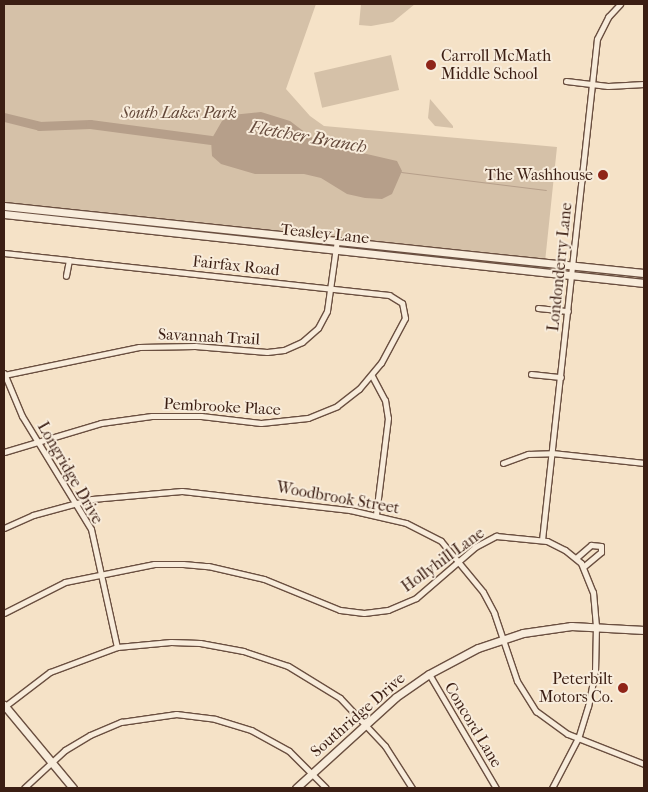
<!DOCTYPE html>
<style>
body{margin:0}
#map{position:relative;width:648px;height:792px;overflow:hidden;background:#f5e2c7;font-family:"IM FELL French Canon",serif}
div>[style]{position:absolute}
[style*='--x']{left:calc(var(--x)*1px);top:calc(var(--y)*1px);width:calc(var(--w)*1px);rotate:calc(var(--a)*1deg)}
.green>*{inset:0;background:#d5c1a8;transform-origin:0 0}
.water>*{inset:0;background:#b69f8a}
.stream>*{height:1px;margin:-0.5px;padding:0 0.5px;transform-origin:0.5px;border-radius:0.5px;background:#b69f8a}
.river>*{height:9px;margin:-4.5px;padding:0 4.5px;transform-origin:4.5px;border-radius:4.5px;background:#b69f8a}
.roads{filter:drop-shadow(1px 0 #6a4f40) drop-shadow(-1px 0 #6a4f40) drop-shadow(0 1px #6a4f40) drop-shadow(0 -1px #6a4f40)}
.street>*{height:5px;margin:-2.5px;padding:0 2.5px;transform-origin:2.5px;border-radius:2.5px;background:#f8ecdb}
.secondary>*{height:7px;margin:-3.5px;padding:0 3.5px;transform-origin:3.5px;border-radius:3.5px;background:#f8ecdb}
.dots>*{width:14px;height:14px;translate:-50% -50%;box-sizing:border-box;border:2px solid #f8ecdb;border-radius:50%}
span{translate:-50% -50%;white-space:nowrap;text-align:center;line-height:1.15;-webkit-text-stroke:4px #f8ecdb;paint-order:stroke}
.poi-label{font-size:16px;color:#3b1e13}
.left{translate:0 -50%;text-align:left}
.right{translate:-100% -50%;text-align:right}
.park-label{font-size:16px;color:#624738;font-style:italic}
.street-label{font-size:16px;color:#3b1e13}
.water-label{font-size:18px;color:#664b3d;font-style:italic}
.frame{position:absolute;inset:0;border:5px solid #3b1e13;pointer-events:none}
</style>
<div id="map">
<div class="green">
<div style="clip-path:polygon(4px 4px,316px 4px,286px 89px,310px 116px,324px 126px,557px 147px,545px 262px,4px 205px)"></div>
<div style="clip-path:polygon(361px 4px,415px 4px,393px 22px,371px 26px,359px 25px)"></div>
<div style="left:391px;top:55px;width:36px;height:79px;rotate:77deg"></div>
<div style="clip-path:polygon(430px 99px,453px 126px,453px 128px,435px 126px,428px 118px)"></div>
</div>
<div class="water">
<div style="clip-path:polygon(261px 112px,290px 121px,319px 143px,397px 161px,402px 171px,392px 194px,382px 199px,365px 198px,347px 194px,321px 178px,304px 174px,255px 174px,221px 164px,212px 156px,211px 140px,222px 121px,232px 115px)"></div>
</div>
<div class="stream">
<div style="--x:401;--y:172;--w:146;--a:7.1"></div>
</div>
<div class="river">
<div style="--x:4;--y:117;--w:36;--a:14"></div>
<div style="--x:39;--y:126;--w:51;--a:-2.2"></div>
<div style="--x:90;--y:124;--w:122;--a:7.5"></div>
</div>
<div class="roads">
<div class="street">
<div style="--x:566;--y:81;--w:42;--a:6.8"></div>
<div style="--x:608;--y:86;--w:36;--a:-3"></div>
<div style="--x:4;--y:253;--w:65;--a:6.1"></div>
<div style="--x:69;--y:260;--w:16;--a:101"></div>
<div style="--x:538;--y:308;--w:30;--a:6"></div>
<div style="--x:4;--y:373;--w:47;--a:67.3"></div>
<div style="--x:22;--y:416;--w:132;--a:58.6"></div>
<div style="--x:91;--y:529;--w:121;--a:77.6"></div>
<div style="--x:531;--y:374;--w:30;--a:6"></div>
<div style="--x:4;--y:375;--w:138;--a:-11.7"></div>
<div style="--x:139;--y:347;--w:56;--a:-1"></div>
<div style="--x:195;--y:346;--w:72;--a:4.8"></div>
<div style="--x:267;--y:352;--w:17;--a:-7"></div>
<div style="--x:284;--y:350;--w:20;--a:-24"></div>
<div style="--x:302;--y:342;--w:21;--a:-41"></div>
<div style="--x:318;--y:328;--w:19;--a:-62"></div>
<div style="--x:327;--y:311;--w:72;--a:-82"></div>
<div style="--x:372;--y:376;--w:27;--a:62"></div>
<div style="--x:385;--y:400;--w:18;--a:81"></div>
<div style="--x:388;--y:418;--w:98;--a:97.1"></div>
<div style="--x:4;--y:452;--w:101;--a:-16.6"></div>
<div style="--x:101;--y:423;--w:51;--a:-7.8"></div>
<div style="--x:152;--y:416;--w:49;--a:0"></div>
<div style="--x:201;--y:416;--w:60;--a:6.7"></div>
<div style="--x:261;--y:423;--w:47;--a:-6.1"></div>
<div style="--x:308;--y:418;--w:31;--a:-22"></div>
<div style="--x:337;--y:406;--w:28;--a:-38"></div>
<div style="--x:359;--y:389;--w:34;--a:-50"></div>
<div style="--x:381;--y:363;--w:51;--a:-61.9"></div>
<div style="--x:405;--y:318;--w:15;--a:-101"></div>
<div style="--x:402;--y:303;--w:15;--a:-148"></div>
<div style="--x:389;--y:295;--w:322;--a:-173.8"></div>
<div style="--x:503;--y:463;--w:27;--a:-20"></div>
<div style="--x:528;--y:454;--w:24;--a:-2"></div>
<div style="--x:552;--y:453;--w:93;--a:6.2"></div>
<div style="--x:4;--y:528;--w:32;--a:-24"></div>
<div style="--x:33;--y:515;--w:61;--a:-15.2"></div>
<div style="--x:92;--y:499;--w:90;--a:-5.1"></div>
<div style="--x:182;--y:491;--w:169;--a:6.5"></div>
<div style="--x:350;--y:510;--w:57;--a:13.1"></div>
<div style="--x:406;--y:523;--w:39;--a:27"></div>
<div style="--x:441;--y:541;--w:66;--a:50.5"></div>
<div style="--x:483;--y:592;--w:24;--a:62"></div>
<div style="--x:494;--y:613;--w:72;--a:71.3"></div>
<div style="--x:517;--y:681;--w:36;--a:58"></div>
<div style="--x:536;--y:711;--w:39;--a:36"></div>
<div style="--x:568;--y:734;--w:82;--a:21.5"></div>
<div style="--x:542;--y:540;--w:504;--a:-83.74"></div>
<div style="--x:597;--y:39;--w:25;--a:-63"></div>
<div style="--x:608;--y:17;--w:18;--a:-47"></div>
<div style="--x:576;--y:558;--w:20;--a:-41"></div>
<div style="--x:591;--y:545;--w:10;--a:6"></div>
<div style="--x:601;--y:546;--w:6;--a:90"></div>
<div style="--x:601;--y:552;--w:23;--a:140"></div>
<div style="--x:4;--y:613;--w:68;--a:-26.9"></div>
<div style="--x:65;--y:582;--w:91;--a:-11.4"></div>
<div style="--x:154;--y:564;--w:29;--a:0"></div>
<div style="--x:183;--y:564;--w:25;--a:5"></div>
<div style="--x:208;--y:566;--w:57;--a:13.1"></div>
<div style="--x:264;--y:579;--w:82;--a:22.2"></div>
<div style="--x:340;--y:610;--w:24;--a:7"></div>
<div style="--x:364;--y:613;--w:24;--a:-7"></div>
<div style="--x:388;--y:610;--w:30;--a:-23"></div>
<div style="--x:416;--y:598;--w:78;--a:-40.8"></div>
<div style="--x:475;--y:547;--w:24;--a:-28"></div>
<div style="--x:496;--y:536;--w:51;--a:5.6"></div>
<div style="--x:547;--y:541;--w:20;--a:27"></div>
<div style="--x:565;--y:550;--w:21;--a:39"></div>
<div style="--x:581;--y:563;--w:31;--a:68"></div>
<div style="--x:593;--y:592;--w:33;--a:85"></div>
<div style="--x:596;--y:625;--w:46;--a:91.2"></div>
<div style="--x:595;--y:671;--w:36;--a:101"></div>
<div style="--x:588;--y:706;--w:34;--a:107"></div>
<div style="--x:578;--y:738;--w:56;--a:117.5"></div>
<div style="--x:429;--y:674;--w:132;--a:59.6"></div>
<div style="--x:4;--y:707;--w:58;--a:-37.3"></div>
<div style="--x:50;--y:672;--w:72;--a:-20.5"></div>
<div style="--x:117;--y:647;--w:54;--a:-5.3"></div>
<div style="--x:171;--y:642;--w:29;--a:2"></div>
<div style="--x:200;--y:643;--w:44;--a:10.5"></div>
<div style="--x:243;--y:651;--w:47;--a:18.4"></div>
<div style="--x:288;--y:666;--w:61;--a:31.6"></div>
<div style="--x:340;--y:698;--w:66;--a:46.8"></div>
<div style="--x:385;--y:746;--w:50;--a:57.3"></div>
<div style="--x:24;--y:788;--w:56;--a:-42.8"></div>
<div style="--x:65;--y:750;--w:29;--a:-31"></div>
<div style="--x:90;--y:735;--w:34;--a:-23"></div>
<div style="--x:121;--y:722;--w:56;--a:-8.3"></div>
<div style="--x:176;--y:714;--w:39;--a:7"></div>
<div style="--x:215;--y:719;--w:38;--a:17"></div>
<div style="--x:251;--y:730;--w:43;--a:28.9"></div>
<div style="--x:289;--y:751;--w:52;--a:45"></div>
</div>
<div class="secondary">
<div style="--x:4;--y:206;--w:643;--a:5.98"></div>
<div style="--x:4;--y:214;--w:644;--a:6.15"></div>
<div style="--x:4;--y:705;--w:108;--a:50.3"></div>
<div style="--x:296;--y:788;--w:135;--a:-42.3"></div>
<div style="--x:396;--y:697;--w:40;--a:-34.9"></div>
<div style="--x:429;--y:674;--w:55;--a:-28"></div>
<div style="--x:478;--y:648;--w:47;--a:-18.4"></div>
<div style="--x:523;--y:633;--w:49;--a:-8.3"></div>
<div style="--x:571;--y:626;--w:73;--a:3.1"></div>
</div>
</div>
<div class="dots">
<div style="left:431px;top:65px;background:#8f2418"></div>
<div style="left:603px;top:175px;background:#8f2418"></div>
<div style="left:623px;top:688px;background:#8f2418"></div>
</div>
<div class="poi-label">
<span class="left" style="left:441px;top:65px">Carroll McMath<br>Middle School</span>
<span class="right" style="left:593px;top:175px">The Washhouse</span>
<span class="right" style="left:613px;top:688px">Peterbilt<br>Motors Co.</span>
</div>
<div class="park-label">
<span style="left:179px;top:113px">South Lakes Park</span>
</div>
<div class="street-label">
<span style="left:325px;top:234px;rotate:6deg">Teasley Lane</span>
<span style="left:236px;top:266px;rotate:6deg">Fairfax Road</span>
<span style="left:560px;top:267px;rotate:-84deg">Londonderry Lane</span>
<span style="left:209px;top:337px;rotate:3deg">Savannah Trail</span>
<span style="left:222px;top:407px;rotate:3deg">Pembrooke Place</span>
<span style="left:70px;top:473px;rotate:60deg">Longridge Drive</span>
<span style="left:338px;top:498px;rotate:10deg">Woodbrook Street</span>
<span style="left:443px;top:560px;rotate:-36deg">Hollyhill Lane</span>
<span style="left:358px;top:715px;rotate:-41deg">Southridge Drive</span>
<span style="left:473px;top:725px;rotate:59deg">Concord Lane</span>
</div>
<div class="water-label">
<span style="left:308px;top:138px;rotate:10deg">Fletcher Branch</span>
</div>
<div class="frame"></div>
</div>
